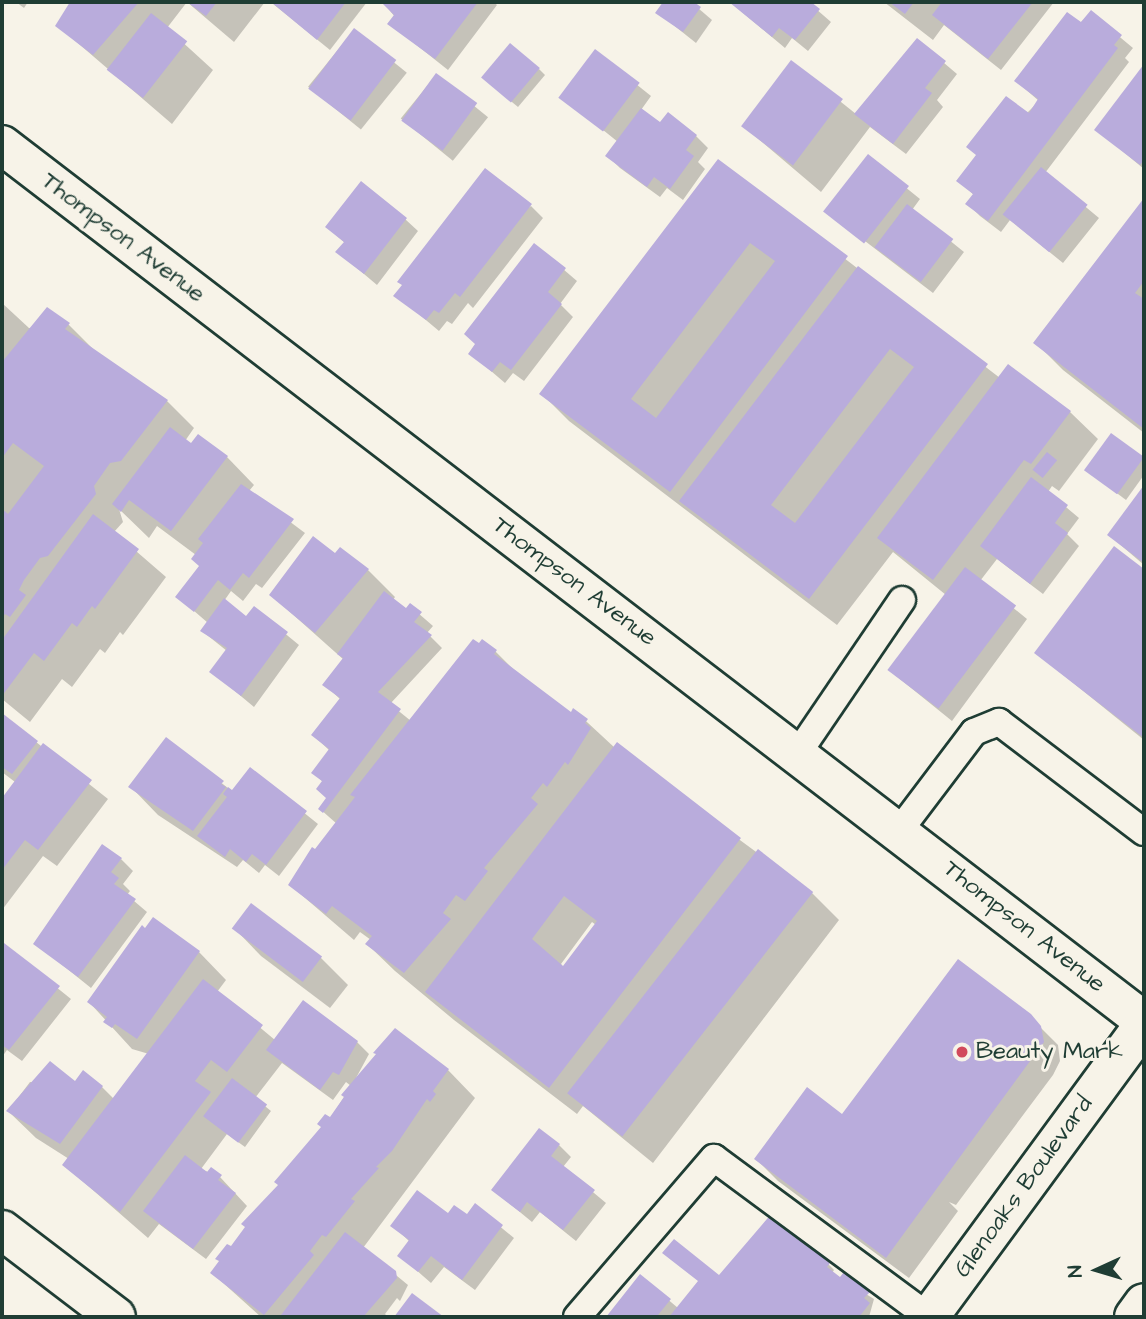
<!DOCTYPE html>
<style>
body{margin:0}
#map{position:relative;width:1146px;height:1319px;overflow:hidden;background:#f7f3e8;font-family:"Architects Daughter",sans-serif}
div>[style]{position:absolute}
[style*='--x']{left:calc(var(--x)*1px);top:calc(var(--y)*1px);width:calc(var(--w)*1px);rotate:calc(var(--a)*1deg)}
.shadow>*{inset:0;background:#0003;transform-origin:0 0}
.building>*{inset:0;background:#b9acdc;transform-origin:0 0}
.roads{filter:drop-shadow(2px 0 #1f3d34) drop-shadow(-2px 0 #1f3d34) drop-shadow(0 2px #1f3d34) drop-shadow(0 -2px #1f3d34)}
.service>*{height:26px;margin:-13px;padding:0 13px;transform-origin:13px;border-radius:13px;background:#f7f3e8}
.minor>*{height:38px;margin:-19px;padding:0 19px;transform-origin:19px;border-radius:19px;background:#f7f3e8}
.secondary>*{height:38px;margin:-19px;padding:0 19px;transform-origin:19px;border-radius:19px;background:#f7f3e8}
.dots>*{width:19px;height:19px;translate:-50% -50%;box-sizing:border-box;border:4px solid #f7f3e8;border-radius:50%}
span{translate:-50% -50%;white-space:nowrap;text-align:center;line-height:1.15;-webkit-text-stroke:6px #f7f3e8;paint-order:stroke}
.street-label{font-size:24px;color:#1f3d34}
.poi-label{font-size:24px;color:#1f3d34}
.left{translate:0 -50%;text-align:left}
.frame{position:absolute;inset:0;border:4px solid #1f3d34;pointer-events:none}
.north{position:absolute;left:1062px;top:1235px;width:70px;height:70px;-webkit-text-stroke:5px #f7f3e8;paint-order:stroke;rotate:266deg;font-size:19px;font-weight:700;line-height:28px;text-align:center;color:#1f3d34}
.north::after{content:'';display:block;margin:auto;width:24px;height:32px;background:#1f3d34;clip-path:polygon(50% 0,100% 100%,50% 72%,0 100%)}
</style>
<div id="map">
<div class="shadow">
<div style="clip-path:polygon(16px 2px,28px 2px,24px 8px)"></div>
<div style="clip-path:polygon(68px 2px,265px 2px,234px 42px,187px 2px,167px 28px,213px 70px,172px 124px,58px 26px,73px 6px)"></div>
<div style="clip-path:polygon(367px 2px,330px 50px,272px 3px,273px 2px)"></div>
<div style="clip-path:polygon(383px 2px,494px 2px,497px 5px,448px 70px,390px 24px,395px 17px)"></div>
<div style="clip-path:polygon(665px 2px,691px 2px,712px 20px,696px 43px,657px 12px)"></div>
<div style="clip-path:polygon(730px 2px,808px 2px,831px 22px,808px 51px,792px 38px,785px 48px)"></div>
<div style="clip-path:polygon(884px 2px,1054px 2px,1001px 70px,944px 25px,933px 40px)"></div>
<div style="clip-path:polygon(1091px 13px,1133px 48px,1125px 58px,1129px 62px,1045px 173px,1099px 218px,1063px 263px,1010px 220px,1001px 232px,980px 216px,968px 204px,974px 195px,959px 181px,1039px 101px,1016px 81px)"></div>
<div style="left:354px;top:30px;width:68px;height:73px;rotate:39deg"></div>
<div style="clip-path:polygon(917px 40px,957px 74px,937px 100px,943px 107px,906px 154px,870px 127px,821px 192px,743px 126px,791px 62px,856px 114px)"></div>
<div style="clip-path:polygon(596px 52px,651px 96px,641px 110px,661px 125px,696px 136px,708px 148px,698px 162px,705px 169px,683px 200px,667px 188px,660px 197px,620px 168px,608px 156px,618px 142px,562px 97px)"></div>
<div style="clip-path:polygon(1144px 67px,1144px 169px,1097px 130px)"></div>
<div style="clip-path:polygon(539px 69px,545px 75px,518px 107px,489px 83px)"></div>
<div style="left:436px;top:75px;width:67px;height:56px;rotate:39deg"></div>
<div style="clip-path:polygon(868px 157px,920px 199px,912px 210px,964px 252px,933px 293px,827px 212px)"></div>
<div style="clip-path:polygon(718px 161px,1000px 378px,1009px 366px,1070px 412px,1098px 439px,1059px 491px,1052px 486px,1048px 492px,1079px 518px,1067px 534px,1079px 546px,1043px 594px,997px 559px,980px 581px,1027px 619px,952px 721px,890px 671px,946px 595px,893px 552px,837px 625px,569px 421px,542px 394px)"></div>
<div style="clip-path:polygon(1144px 201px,1144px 433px,1063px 370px,1036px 343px)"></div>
<div style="clip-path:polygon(531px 206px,543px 218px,473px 308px,468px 303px,452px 324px,447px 321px,439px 331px,396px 295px)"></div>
<div style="clip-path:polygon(405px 219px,418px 231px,377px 285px,338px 252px,345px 243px,327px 227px)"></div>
<div style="clip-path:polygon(535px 245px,577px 281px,560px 304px,573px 317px,524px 381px,513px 373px,505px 383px,470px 353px)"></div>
<div style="clip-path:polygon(2px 303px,29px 328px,68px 324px,96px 352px,167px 401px,194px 428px,185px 441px,227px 457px,254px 485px,249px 491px,305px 533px,262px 588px,256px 584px,243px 601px,231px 591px,224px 601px,247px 618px,254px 608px,299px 645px,254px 707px,212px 672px,227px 651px,202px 631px,208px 623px,178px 597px,201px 567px,196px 555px,157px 526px,149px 538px,119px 509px,123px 522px,114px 532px,166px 577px,123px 635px,120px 632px,105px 653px,100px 649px,72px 687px,62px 679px,30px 722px,2px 699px)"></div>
<div style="clip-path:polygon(1112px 435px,1144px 459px,1144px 475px,1126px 500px,1086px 470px)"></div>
<div style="clip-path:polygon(1144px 488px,1144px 565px,1109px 535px)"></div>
<div style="clip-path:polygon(1115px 549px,1144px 571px,1144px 740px,1036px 653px)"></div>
<div style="clip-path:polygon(evenodd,336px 556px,368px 570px,395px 597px,393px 600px,406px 611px,410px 606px,433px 626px,427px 633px,442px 648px,390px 704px,411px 721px,495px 651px,520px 676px,571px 715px,574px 710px,615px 748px,812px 893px,839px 920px,653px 1163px,583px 1106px,577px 1114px,454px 1020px,395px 971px,367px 944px,371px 940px,360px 932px,354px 940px,290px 885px,337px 824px,320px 809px,328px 799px,323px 782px,314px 773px,330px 751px,313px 735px,340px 699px,325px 685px,344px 660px,271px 595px,336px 556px,592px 922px,596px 925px,564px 968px,561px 964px,592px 922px)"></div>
<div style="clip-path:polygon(2px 715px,108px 799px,57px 866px,43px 856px,2px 910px,2px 799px,15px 782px,2px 772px)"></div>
<div style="clip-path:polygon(167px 740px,233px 792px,251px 770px,318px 824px,279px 876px,265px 865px,259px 873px,243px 860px,237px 867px,158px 815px,131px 787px)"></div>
<div style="clip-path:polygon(121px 859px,133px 871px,123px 884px,130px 891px,127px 895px,147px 912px,91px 988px,35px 943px)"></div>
<div style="clip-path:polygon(153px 919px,199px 952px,226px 980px,217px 992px,275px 1040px,357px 1042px,369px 1054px,356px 1078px,448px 1070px,475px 1098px,363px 1248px,408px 1285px,400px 1301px,397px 1298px,385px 1314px,388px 1317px,261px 1317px,212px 1273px,330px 1119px,351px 1086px,346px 1082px,333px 1100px,282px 1063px,255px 1098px,271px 1111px,245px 1147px,227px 1134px,201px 1169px,220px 1177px,247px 1206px,206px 1259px,159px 1224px,148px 1238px,64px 1165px,69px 1159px,36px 1138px,8px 1111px,30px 1082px,102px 1087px,114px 1099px,149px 1054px,132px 1049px,89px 1002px)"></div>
<div style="clip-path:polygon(234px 928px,320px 957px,348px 985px,330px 1008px,261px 956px)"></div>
<div style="clip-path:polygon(4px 945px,71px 999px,22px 1061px,7px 1050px,2px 1057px)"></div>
<div style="clip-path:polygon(1040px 1027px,1058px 1045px,1060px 1061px,1053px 1075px,956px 1205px,949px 1202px,958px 1211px,909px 1278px,778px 1181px,756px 1159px,850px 1123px)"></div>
<div style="clip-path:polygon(559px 1145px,571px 1157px,563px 1167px,606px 1203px,576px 1241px,540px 1212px,532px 1222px,493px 1190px)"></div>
<div style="clip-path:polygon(475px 1206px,514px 1238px,475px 1290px,444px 1267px,431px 1283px,399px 1255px,409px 1241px,393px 1226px,467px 1216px)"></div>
<div style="clip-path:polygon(806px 1241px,834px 1270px,832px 1273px,874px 1299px,869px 1317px,608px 1317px,640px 1276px,678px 1308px,719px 1277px)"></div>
</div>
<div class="building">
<div style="clip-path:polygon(70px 2px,139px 2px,93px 55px,55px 26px)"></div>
<div style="clip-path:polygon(187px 2px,217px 2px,206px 16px)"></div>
<div style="clip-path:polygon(271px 2px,346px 2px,317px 40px)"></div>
<div style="clip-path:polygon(381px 2px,478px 2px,435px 59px,387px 24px,394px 15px)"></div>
<div style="clip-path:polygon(663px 2px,694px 2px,701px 7px,683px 32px,655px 13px)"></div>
<div style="clip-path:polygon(729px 2px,811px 2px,820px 9px,795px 40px,779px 28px,772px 37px)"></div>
<div style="clip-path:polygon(889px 2px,914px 2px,905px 14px)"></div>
<div style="clip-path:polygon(942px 2px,1033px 2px,988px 59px,932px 15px)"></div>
<div style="clip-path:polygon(1091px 10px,1122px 35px,1114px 45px,1118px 48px,988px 221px,965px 204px,973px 194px,956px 181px,976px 155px,966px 147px,1006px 96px,1029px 113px,1038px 99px,1014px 81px,1067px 12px,1081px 22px)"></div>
<div style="left:151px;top:13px;width:46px;height:72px;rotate:38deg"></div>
<div style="left:354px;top:28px;width:53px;height:76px;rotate:37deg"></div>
<div style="clip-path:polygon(917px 38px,946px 61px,925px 88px,932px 93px,893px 144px,854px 114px)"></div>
<div style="left:510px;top:43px;width:39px;height:45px;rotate:40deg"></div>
<div style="left:595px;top:49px;width:56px;height:61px;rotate:37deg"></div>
<div style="left:791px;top:60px;width:65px;height:83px;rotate:37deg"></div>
<div style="clip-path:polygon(1144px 64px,1144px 160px,1140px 165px,1094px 130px)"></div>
<div style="left:436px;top:73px;width:51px;height:59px;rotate:36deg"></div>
<div style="clip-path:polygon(641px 108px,660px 122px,668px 112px,697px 135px,686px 150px,694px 156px,670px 189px,654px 177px,647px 187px,605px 156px)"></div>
<div style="left:868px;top:154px;width:52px;height:73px;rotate:38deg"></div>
<div style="clip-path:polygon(evenodd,718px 159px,848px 256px,670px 492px,539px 394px,718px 159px,750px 243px,775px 261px,656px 418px,631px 399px,750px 243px)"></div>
<div style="left:1041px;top:167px;width:60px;height:61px;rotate:39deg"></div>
<div style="clip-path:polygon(485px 168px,532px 204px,460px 297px,455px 293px,439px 313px,434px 310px,426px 320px,393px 296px,402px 285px,397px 282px)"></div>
<div style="clip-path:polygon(361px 181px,407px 218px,364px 274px,335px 252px,344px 242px,325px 227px)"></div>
<div style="clip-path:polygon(1144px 198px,1144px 281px,1135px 293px,1144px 299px,1144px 429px,1033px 343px)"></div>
<div style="left:907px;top:204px;width:58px;height:54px;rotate:37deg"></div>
<div style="clip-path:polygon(534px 243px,566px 268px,548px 292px,562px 304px,511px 370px,500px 362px,492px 372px,468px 354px,475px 344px,464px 334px)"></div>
<div style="clip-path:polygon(evenodd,858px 266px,988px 364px,809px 599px,679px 501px,858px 266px,890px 349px,914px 367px,795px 523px,771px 505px,890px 349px)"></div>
<div style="clip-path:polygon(47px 307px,70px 323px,65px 329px,168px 400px,121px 461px,110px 463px,94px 486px,96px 494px,48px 556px,40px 558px,24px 580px,19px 590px,26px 595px,10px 617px,5px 614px,2px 618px,2px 509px,8px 514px,44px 466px,13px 443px,2px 458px,2px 362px)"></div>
<div style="clip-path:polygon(1008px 364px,1071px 411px,1031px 464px,1024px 460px,933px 580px,877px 538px)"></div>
<div style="clip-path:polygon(170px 427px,191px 443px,198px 434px,228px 456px,171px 531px,129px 500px,121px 512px,112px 504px)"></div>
<div style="left:1111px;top:433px;width:41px;height:46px;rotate:36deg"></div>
<div style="left:1047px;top:452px;width:13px;height:23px;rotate:39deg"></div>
<div style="clip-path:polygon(1031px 477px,1068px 505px,1055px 523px,1068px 533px,1030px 584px,980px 546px)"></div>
<div style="clip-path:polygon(241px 484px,294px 519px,249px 578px,243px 573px,230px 590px,218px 580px,194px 612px,175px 597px,199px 566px,191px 559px,203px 543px,198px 539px)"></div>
<div style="clip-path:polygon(1144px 485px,1144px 563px,1107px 535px)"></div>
<div style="clip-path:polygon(93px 514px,139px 549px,95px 609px,92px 606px,77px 627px,72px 623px,44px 661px,34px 653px,2px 696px,2px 640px)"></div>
<div style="clip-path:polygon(313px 536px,335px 553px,340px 547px,369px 569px,315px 633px,269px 595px)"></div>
<div style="clip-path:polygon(1114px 546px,1144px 569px,1144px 738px,1034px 653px)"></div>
<div style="left:965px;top:567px;width:64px;height:129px;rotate:37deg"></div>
<div style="clip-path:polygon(384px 591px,406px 608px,410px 603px,422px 612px,414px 622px,432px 635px,378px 692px,401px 709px,323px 813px,318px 809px,326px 798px,316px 789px,322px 781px,311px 773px,329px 749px,311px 735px,340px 698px,322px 685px,343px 658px,337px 654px)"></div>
<div style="clip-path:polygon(224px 598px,246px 616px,254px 606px,288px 632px,241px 696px,209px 672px,227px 648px,200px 631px)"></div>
<div style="clip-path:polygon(473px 639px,479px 643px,482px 639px,497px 650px,494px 654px,571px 712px,573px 708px,588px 719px,585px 723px,591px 728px,568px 765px,565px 762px,547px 787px,543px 783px,531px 798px,538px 804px,484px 868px,488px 871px,465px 901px,456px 895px,443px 913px,451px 919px,404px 973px,365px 944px,372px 936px,332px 906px,326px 914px,288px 885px,312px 847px,315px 849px,355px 797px,350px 795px)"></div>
<div style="clip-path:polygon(2px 713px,38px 741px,12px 774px,2px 767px)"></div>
<div style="clip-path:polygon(166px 737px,224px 781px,221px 784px,226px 787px,193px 831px,128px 787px)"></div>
<div style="clip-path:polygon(evenodd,617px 742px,741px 838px,549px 1088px,425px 992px,617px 742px,564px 896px,597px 921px,563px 966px,532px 939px,564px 896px)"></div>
<div style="clip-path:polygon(43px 743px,92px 780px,38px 850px,25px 840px,2px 870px,2px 798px)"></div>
<div style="clip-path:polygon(250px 767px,307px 811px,266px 865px,252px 854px,246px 862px,230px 849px,225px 857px,197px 836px,227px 797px,223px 794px,228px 787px,232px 790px)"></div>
<div style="clip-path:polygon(102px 844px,122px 858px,111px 872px,119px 878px,114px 884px,136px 899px,78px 977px,33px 944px)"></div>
<div style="left:758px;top:849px;width:70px;height:310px;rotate:38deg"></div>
<div style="left:251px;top:903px;width:89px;height:32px;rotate:37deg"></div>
<div style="clip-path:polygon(153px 917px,200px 951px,137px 1039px,115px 1024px,112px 1028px,103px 1022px,107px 1017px,87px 1002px,142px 925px,145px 928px)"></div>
<div style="clip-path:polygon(4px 943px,60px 986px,9px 1050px,2px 1045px)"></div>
<div style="clip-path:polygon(958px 959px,1031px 1014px,1041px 1026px,1044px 1042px,886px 1258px,754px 1159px,807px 1087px,842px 1114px)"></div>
<div style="clip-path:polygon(203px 979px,263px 1025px,227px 1072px,211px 1060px,195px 1081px,211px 1092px,120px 1212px,62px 1165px)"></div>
<div style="clip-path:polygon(303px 1000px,358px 1041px,339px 1075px,333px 1072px,320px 1090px,266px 1050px)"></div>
<div style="clip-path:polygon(395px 1028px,449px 1069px,433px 1091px,436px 1094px,430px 1102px,427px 1099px,392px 1151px,376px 1167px,379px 1168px,351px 1199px,355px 1201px,326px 1237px,322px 1235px,310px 1251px,314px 1255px,264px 1315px,210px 1273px,219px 1261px,215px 1259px,227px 1244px,231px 1246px,245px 1227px,241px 1224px,278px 1185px,274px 1182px,321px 1127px,317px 1124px,325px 1114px,330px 1117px,344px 1097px,341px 1095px,376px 1054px,373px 1053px)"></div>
<div style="clip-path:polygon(50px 1061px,75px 1081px,83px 1070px,103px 1086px,60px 1144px,6px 1111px)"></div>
<div style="left:232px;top:1078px;width:44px;height:48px;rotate:37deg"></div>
<div style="clip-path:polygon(539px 1128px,560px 1144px,551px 1156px,595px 1190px,563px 1230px,527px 1202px,520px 1212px,491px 1190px)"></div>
<div style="clip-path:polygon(185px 1155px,207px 1172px,211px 1167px,222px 1175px,218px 1180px,236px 1193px,193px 1249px,143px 1211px)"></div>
<div style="clip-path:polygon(417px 1190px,448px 1213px,454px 1205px,467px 1214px,475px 1203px,503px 1225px,462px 1280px,431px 1256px,418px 1272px,397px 1256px,409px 1240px,390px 1226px)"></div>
<div style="clip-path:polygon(773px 1212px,807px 1240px,805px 1243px,830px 1263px,827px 1267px,840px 1277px,844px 1272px,870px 1292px,864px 1298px,870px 1303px,859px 1317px,669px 1317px,698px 1281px,662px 1253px,674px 1239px,719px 1275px)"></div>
<div style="clip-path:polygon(345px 1232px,396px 1271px,397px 1278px,363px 1317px,285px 1317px,281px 1315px)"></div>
<div style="clip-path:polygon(640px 1274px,671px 1299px,658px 1315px,662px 1317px,606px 1317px)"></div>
<div style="clip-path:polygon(412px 1293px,444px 1317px,394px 1317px)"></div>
</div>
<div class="roads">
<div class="service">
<div style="--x:798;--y:753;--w:185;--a:-55.8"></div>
<div style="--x:899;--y:831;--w:124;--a:-52.9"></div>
<div style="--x:974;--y:732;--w:27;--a:-22"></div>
<div style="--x:999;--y:722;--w:182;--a:37.2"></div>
<div style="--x:577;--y:1317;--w:210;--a:-49.3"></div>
<div style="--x:714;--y:1158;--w:267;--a:36.5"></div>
</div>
<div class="minor">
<div style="--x:2;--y:145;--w:1439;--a:37.49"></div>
<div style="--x:2;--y:1230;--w:143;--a:37.3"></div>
</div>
<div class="secondary">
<div style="--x:929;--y:1317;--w:363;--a:-53.7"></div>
<div style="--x:1134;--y:1317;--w:17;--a:-54"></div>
</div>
</div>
<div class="dots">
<div style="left:962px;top:1052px;background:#d1495b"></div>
</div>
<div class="street-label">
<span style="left:123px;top:238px;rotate:37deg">Thompson Avenue</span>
<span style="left:574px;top:582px;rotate:37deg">Thompson Avenue</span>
<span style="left:1024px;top:927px;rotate:38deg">Thompson Avenue</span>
<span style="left:1024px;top:1187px;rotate:-54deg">Glenoaks Boulevard</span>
</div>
<div class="poi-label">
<span class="left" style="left:976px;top:1052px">Beauty Mark</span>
</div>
<div class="frame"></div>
<div class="north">N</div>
</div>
